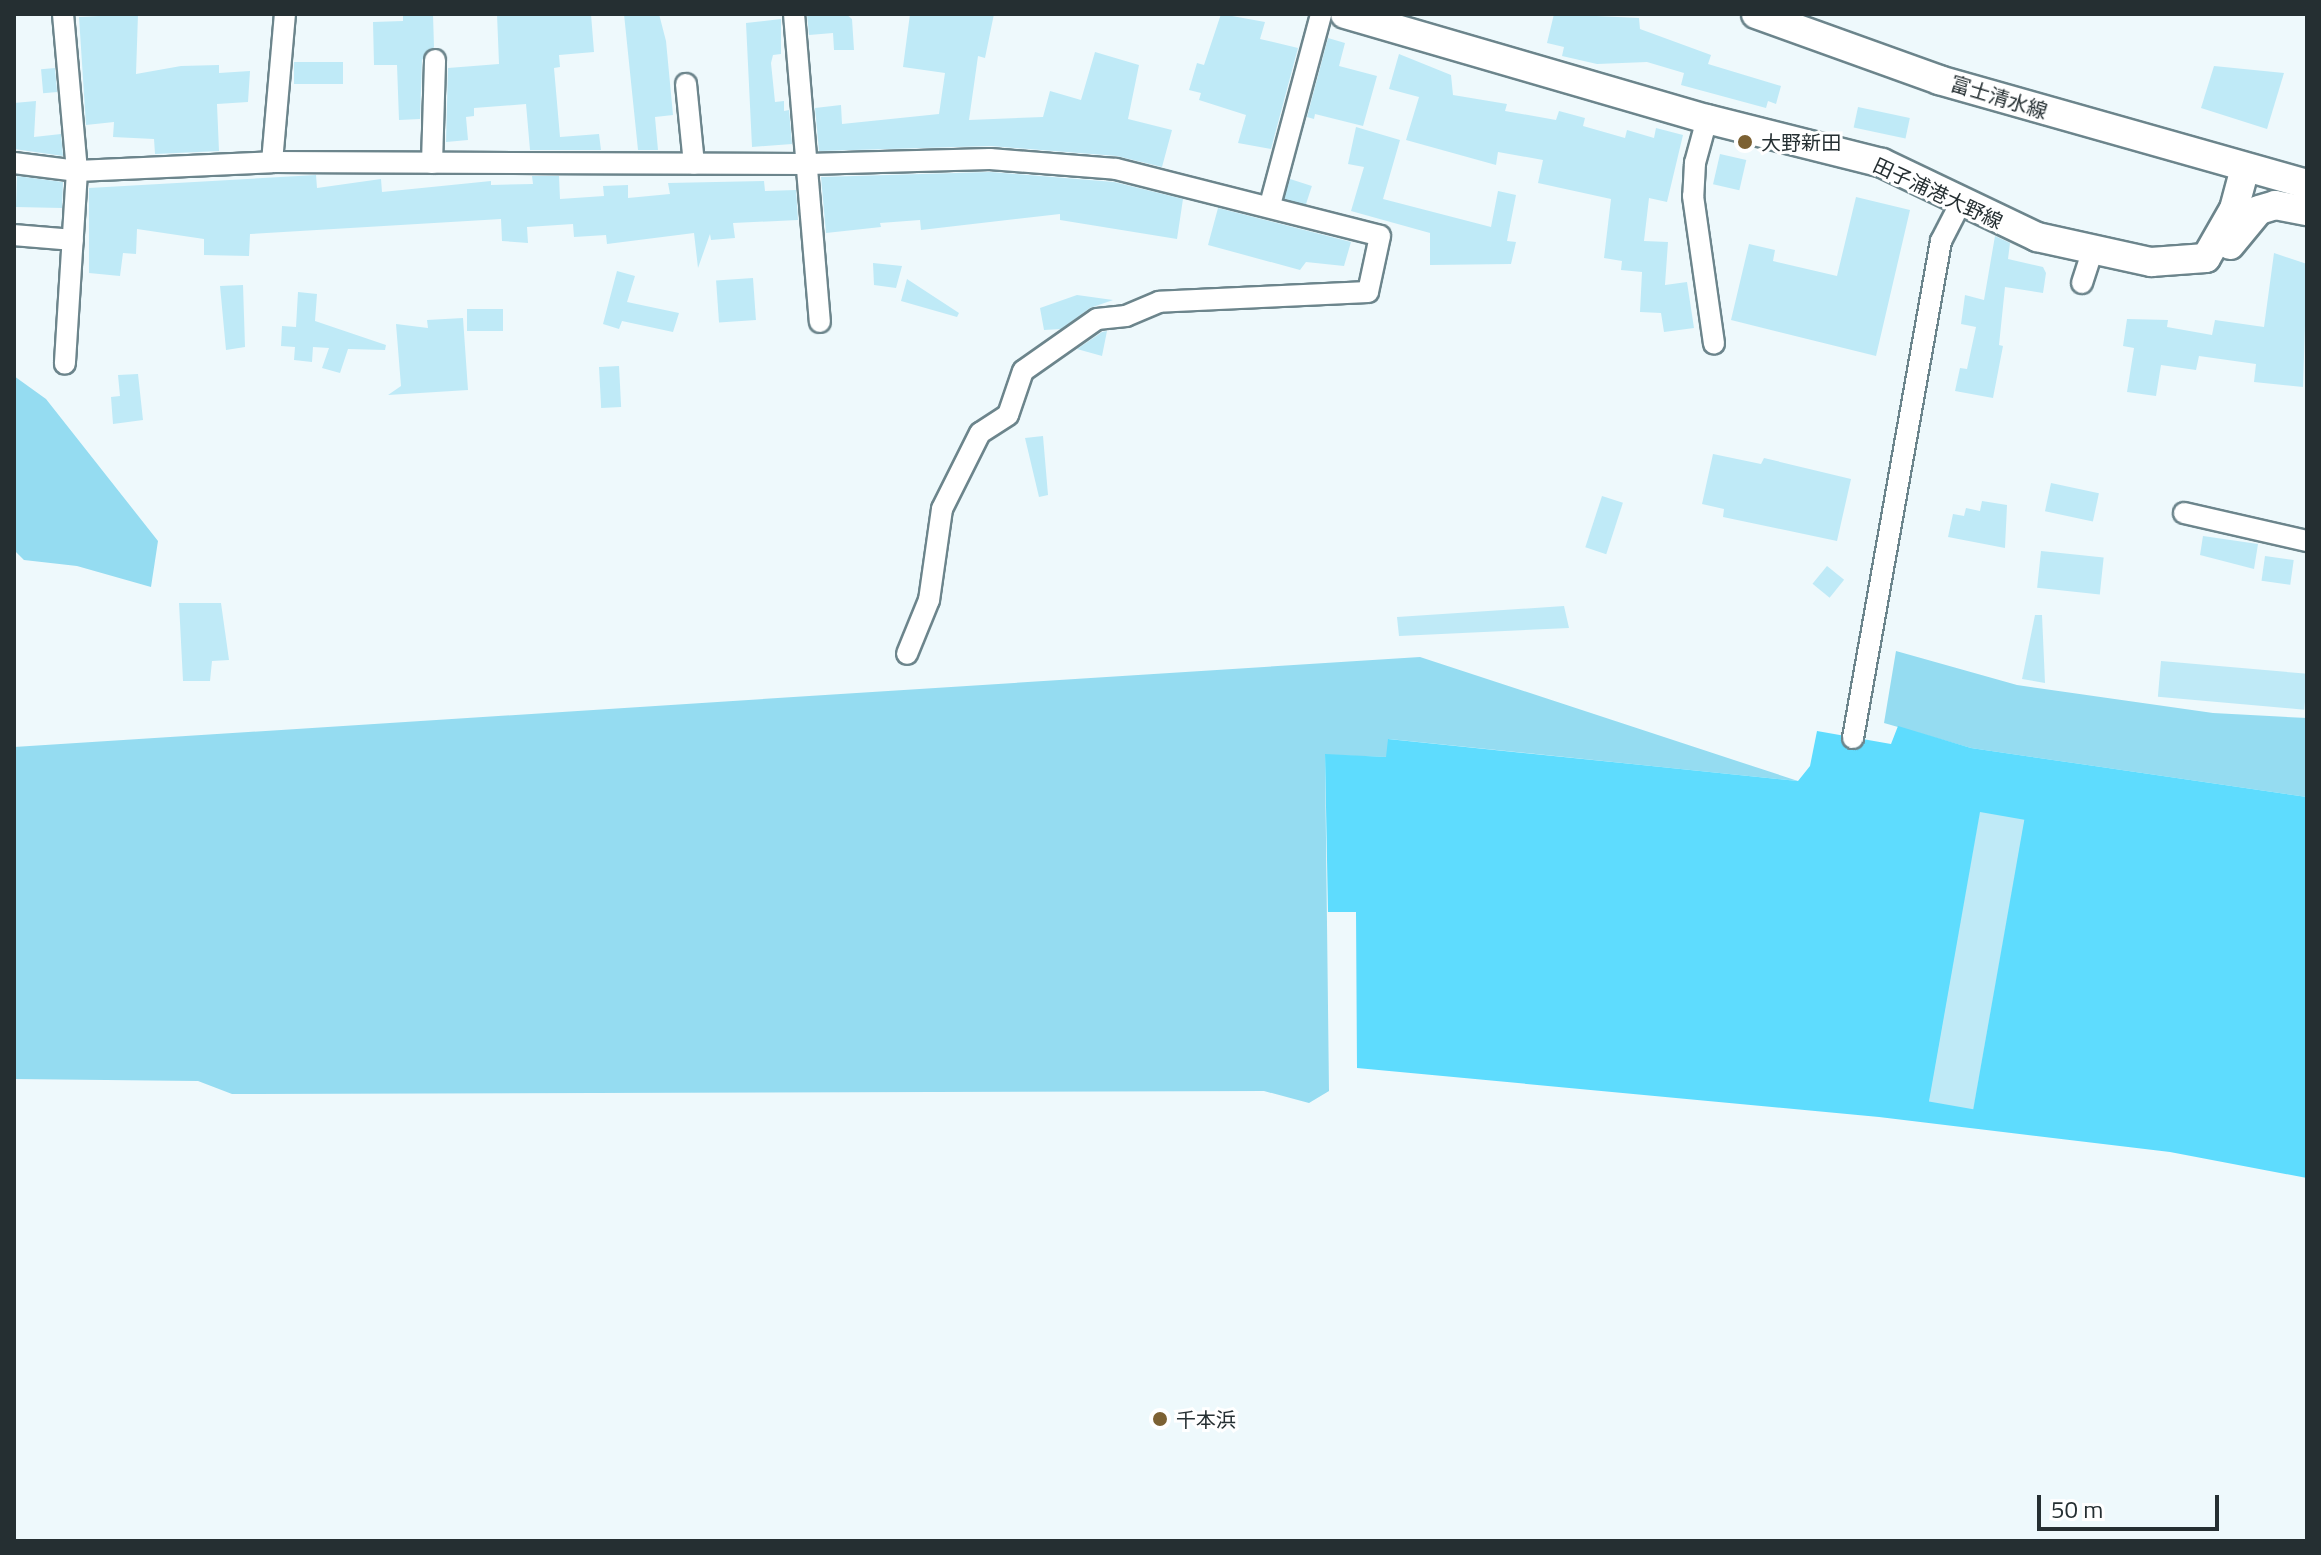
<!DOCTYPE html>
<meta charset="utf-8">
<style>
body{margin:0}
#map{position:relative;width:2321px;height:1555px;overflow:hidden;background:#eef9fc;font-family:"Titillium Web","Noto Sans JP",sans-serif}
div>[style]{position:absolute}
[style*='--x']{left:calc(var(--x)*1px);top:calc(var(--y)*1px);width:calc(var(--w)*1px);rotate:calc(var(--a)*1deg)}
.green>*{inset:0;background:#95dcf1}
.water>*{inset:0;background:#5edcfe}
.building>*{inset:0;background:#bfeaf7;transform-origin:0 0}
.roads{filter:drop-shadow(2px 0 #6c858c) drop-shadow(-2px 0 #6c858c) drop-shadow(0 2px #6c858c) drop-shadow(0 -2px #6c858c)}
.minor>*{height:20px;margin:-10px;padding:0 10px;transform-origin:10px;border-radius:10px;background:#fff}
.secondary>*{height:28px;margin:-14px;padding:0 14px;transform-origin:14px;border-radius:14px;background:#fff}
.dots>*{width:22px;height:22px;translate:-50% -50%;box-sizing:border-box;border:4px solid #fff;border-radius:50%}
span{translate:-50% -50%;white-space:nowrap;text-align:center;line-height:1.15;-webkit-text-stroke:6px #fff;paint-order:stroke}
.street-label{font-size:20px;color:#252f32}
.poi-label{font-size:20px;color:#252f32}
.left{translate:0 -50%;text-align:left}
.frame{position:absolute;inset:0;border:16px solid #252f32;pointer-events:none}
.scale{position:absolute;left:2037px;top:1495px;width:182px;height:36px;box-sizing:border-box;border:4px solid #252f32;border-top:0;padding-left:10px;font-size:24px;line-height:28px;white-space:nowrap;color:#252f32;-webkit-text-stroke:6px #fff;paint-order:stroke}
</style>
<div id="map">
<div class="green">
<div style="clip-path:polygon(14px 376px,46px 399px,158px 541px,151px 587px,77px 566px,24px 560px,14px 550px)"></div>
<div style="clip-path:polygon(1896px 651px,2017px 685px,2213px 713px,2307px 718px,2307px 797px,1971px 748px,1884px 723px)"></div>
<div style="clip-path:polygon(1420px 657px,1798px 781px,1389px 739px,1387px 757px,1325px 755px,1329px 1091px,1309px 1103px,1264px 1091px,232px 1094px,198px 1081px,14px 1079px,14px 747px)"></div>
</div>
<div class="water">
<div style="clip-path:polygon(1898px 726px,1971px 748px,2307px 797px,2307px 1178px,2170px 1152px,1879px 1117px,1357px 1068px,1356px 912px,1328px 912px,1325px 754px,1386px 757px,1388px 739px,1798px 781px,1810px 766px,1817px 731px,1891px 744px)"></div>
</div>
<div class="building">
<div style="clip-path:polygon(138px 14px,136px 74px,181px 66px,219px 65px,219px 73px,250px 71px,248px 102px,217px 104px,219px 151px,155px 154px,154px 139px,113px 137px,114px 122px,86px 125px,79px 17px)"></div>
<div style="clip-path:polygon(403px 14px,433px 14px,434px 47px,422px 60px,420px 119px,399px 120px,397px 65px,374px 65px,373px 22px,403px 21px)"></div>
<div style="clip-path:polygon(497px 14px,591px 14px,594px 52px,559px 55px,560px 67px,554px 68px,560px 137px,599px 134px,601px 150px,530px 150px,526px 104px,474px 108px,474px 116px,466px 117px,468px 140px,446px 142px,448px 68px,499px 64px)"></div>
<div style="clip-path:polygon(624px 14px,659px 14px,666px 41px,673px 115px,655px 117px,658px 150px,638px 150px)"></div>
<div style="clip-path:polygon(807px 14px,846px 14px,852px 19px,854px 50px,834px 50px,833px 33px,809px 35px)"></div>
<div style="clip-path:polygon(910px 14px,994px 14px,985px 58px,978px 56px,969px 120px,1043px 117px,1050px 91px,1081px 100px,1095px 52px,1139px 65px,1128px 119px,1172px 130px,1162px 167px,1117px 156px,991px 146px,819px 151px,815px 108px,841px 105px,842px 124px,939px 114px,945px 73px,903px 67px)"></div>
<div style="clip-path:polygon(1221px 14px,1265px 22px,1260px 39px,1298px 48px,1271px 149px,1238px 143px,1246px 115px,1199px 100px,1201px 93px,1189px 90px,1197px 63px,1204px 65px)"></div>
<div style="clip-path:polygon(1554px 14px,1639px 18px,1640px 29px,1711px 55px,1708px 64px,1781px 86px,1776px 104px,1768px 101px,1766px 108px,1681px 85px,1684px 73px,1647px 62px,1597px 64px,1562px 56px,1564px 47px,1547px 43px)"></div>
<div style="clip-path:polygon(781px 19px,781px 54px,773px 55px,771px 63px,775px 102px,784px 101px,784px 111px,789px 110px,792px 144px,752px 147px,746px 23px)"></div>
<div style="clip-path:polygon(1328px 38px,1345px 43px,1339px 66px,1377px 76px,1363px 126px,1315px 114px,1314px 119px,1307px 117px)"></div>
<div style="clip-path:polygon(1399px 54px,1451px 75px,1453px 95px,1507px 104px,1505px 111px,1556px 120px,1559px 111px,1585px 118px,1583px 126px,1625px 138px,1627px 130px,1654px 138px,1656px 128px,1683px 135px,1667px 202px,1649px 198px,1644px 241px,1668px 242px,1665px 285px,1687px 282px,1694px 328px,1664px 332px,1661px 313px,1640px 312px,1642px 272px,1621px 270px,1622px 261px,1604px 258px,1611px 199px,1538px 183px,1543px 160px,1498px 152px,1496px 165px,1406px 140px,1419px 97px,1389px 89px)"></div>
<div style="left:343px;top:62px;width:22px;height:49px;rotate:90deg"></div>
<div style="clip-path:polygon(2214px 66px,2284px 73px,2267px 129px,2201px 108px)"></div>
<div style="left:55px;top:68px;width:24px;height:14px;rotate:85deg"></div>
<div style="clip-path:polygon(36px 101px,34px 137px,61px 134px,63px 156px,14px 149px,14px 103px)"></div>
<div style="left:1858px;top:107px;width:53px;height:21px;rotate:12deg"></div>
<div style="clip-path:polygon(1356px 127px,1400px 140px,1383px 199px,1491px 227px,1498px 191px,1516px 195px,1507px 241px,1516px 242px,1511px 264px,1430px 265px,1430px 233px,1351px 211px,1364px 167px,1348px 164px)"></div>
<div style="left:1720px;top:154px;width:27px;height:31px;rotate:13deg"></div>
<div style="clip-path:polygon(990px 172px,1114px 182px,1183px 199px,1177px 239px,1060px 220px,1060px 214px,921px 230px,920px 220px,880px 223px,881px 227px,826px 233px,821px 177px)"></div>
<div style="clip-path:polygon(316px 175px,317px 188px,381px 179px,382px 192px,491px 181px,491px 185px,533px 184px,532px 176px,559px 176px,560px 199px,604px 196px,603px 186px,628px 185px,628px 198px,670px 194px,668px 183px,764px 181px,765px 191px,796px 190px,798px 220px,733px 223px,735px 238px,711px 240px,710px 234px,698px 268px,694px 233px,607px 244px,606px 235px,574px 237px,573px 224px,527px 227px,528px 243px,502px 241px,501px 219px,250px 234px,249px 256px,204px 255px,204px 239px,137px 229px,136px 254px,123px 253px,120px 276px,89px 273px,89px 188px)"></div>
<div style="clip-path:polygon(17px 176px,63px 182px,62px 208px,16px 207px)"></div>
<div style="left:1290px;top:179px;width:23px;height:21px;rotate:18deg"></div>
<div style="clip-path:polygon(1856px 197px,1910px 210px,1876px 356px,1731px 320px,1749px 244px,1775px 250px,1773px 261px,1837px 276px)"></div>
<div style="clip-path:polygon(1218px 208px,1351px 242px,1344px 266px,1306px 262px,1300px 270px,1208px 245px)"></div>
<div style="clip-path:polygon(1995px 236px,2010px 243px,2008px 259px,2043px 267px,2046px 273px,2043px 293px,2005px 287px,1999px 345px,2003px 346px,1993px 398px,1955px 391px,1960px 368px,1967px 369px,1976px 327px,1961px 324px,1965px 295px,1984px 300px)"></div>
<div style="clip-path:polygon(2274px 253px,2307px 264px,2303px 387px,2254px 382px,2256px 364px,2199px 356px,2196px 370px,2161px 365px,2156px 396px,2127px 392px,2134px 348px,2123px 346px,2127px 319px,2168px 320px,2167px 327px,2212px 335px,2215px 320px,2264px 327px)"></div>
<div style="clip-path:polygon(873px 263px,902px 266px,896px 288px,874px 285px)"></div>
<div style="clip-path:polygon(617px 271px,635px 276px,627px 302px,679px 313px,673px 332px,622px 321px,619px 329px,603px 324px)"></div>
<div style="left:753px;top:278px;width:42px;height:37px;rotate:86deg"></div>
<div style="clip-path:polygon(907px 279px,959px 313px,957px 317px,901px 301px)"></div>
<div style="clip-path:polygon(243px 285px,245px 347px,226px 350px,220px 286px)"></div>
<div style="clip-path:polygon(298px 292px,317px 294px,315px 321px,386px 345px,385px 350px,348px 349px,340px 373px,322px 368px,329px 348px,313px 347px,312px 362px,294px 360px,295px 347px,281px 346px,282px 326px,296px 327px)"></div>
<div style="clip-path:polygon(1077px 295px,1113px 300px,1090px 308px,1061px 329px,1044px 330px,1040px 308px)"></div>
<div style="left:503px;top:309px;width:22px;height:36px;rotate:90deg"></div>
<div style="clip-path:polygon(463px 318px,468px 390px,388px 395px,401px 386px,396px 324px,428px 328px,427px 320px)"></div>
<div style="clip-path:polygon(1107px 331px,1102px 356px,1077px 349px,1102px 332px)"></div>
<div style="left:619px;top:366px;width:41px;height:20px;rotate:87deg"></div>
<div style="clip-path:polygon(138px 374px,143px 420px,113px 424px,111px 397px,120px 396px,118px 375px)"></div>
<div style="clip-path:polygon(1043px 436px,1048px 495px,1039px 497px,1025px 438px)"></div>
<div style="clip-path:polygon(1713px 454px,1761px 464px,1764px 458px,1851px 479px,1837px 541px,1723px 517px,1724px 509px,1702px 504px)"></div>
<div style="left:2051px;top:483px;width:49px;height:29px;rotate:12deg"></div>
<div style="left:1602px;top:496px;width:22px;height:54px;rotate:18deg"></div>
<div style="clip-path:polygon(1982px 501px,2007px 505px,2005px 548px,1948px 537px,1953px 514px,1964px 516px,1966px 508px,1980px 511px)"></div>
<div style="clip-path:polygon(2203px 536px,2258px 544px,2254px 569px,2200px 555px)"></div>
<div style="left:2041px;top:551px;width:63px;height:37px;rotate:6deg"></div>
<div style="left:2265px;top:556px;width:29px;height:25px;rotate:8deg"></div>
<div style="left:1827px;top:566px;width:22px;height:23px;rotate:39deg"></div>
<div style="clip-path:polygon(179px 603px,221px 603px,229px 660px,212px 661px,210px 681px,183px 681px)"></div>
<div style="clip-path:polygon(1564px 606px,1569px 628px,1399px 636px,1397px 617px)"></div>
<div style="clip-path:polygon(2035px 615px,2042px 615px,2045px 683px,2022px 679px)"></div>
<div style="left:2161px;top:661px;width:147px;height:36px;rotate:5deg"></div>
<div style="left:1980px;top:812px;width:45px;height:294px;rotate:10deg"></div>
</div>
<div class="roads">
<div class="minor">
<div style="--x:63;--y:14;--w:158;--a:84.9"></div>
<div style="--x:77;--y:171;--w:193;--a:93.6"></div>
<div style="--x:794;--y:14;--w:309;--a:85.2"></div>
<div style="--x:686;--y:84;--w:80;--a:84.3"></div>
<div style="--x:1707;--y:119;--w:46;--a:105.3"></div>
<div style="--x:1695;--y:163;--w:33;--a:93"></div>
<div style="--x:1693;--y:196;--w:149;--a:81.9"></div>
<div style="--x:272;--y:162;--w:149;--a:-85"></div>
<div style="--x:14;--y:163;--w:64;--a:7.2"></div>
<div style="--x:77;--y:171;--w:195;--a:-2.6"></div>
<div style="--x:272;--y:162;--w:536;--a:0.21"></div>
<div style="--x:808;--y:164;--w:182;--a:-1.6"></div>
<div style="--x:990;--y:159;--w:126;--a:4.5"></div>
<div style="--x:1116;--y:169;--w:272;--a:14.2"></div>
<div style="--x:1380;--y:236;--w:57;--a:102.1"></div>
<div style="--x:1368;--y:292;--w:209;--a:177.3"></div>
<div style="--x:1159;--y:302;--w:36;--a:157"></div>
<div style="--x:1126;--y:316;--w:29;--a:174"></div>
<div style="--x:1097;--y:319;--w:90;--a:144.9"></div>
<div style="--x:1023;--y:371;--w:46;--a:108.8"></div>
<div style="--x:1008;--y:415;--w:33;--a:147"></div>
<div style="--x:980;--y:433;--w:85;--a:116.6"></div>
<div style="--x:942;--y:509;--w:92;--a:98.1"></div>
<div style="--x:929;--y:600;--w:58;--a:112.2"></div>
<div style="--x:432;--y:163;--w:103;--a:-88.3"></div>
<div style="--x:1270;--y:205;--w:198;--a:-75"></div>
<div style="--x:14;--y:235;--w:59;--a:4.8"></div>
<div style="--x:2082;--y:283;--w:33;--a:-72"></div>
<div style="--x:2184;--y:513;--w:126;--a:12.8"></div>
<div style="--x:1853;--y:738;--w:505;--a:-79.96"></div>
<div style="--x:1941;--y:241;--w:42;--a:-62.8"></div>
</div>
<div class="secondary">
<div style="--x:1345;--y:14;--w:377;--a:16.2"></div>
<div style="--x:1707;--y:119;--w:180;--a:14.1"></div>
<div style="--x:1882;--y:163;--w:172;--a:25.5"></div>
<div style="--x:2037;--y:237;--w:117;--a:12.4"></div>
<div style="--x:2151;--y:262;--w:55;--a:-4.2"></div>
<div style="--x:2206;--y:258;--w:56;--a:-60.3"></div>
<div style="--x:2234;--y:209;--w:42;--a:-75"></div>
<div style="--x:1756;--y:14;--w:195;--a:19.8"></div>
<div style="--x:1939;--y:80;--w:382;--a:15.8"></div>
<div style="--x:2230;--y:245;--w:45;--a:-50.4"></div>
<div style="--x:2259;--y:210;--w:17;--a:-17"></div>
<div style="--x:2275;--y:205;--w:33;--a:11"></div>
</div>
</div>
<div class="dots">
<div style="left:1745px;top:142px;background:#7c6133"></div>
<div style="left:1160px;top:1419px;background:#7c6133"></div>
</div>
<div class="street-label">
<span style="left:1999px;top:97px;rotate:17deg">富士清水線</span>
<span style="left:1938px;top:193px;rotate:25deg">田子浦港大野線</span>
</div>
<div class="poi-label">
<span class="left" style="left:1761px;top:142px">大野新田</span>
<span class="left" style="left:1176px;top:1419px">千本浜</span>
</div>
<div class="frame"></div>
<div class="scale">50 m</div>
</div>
